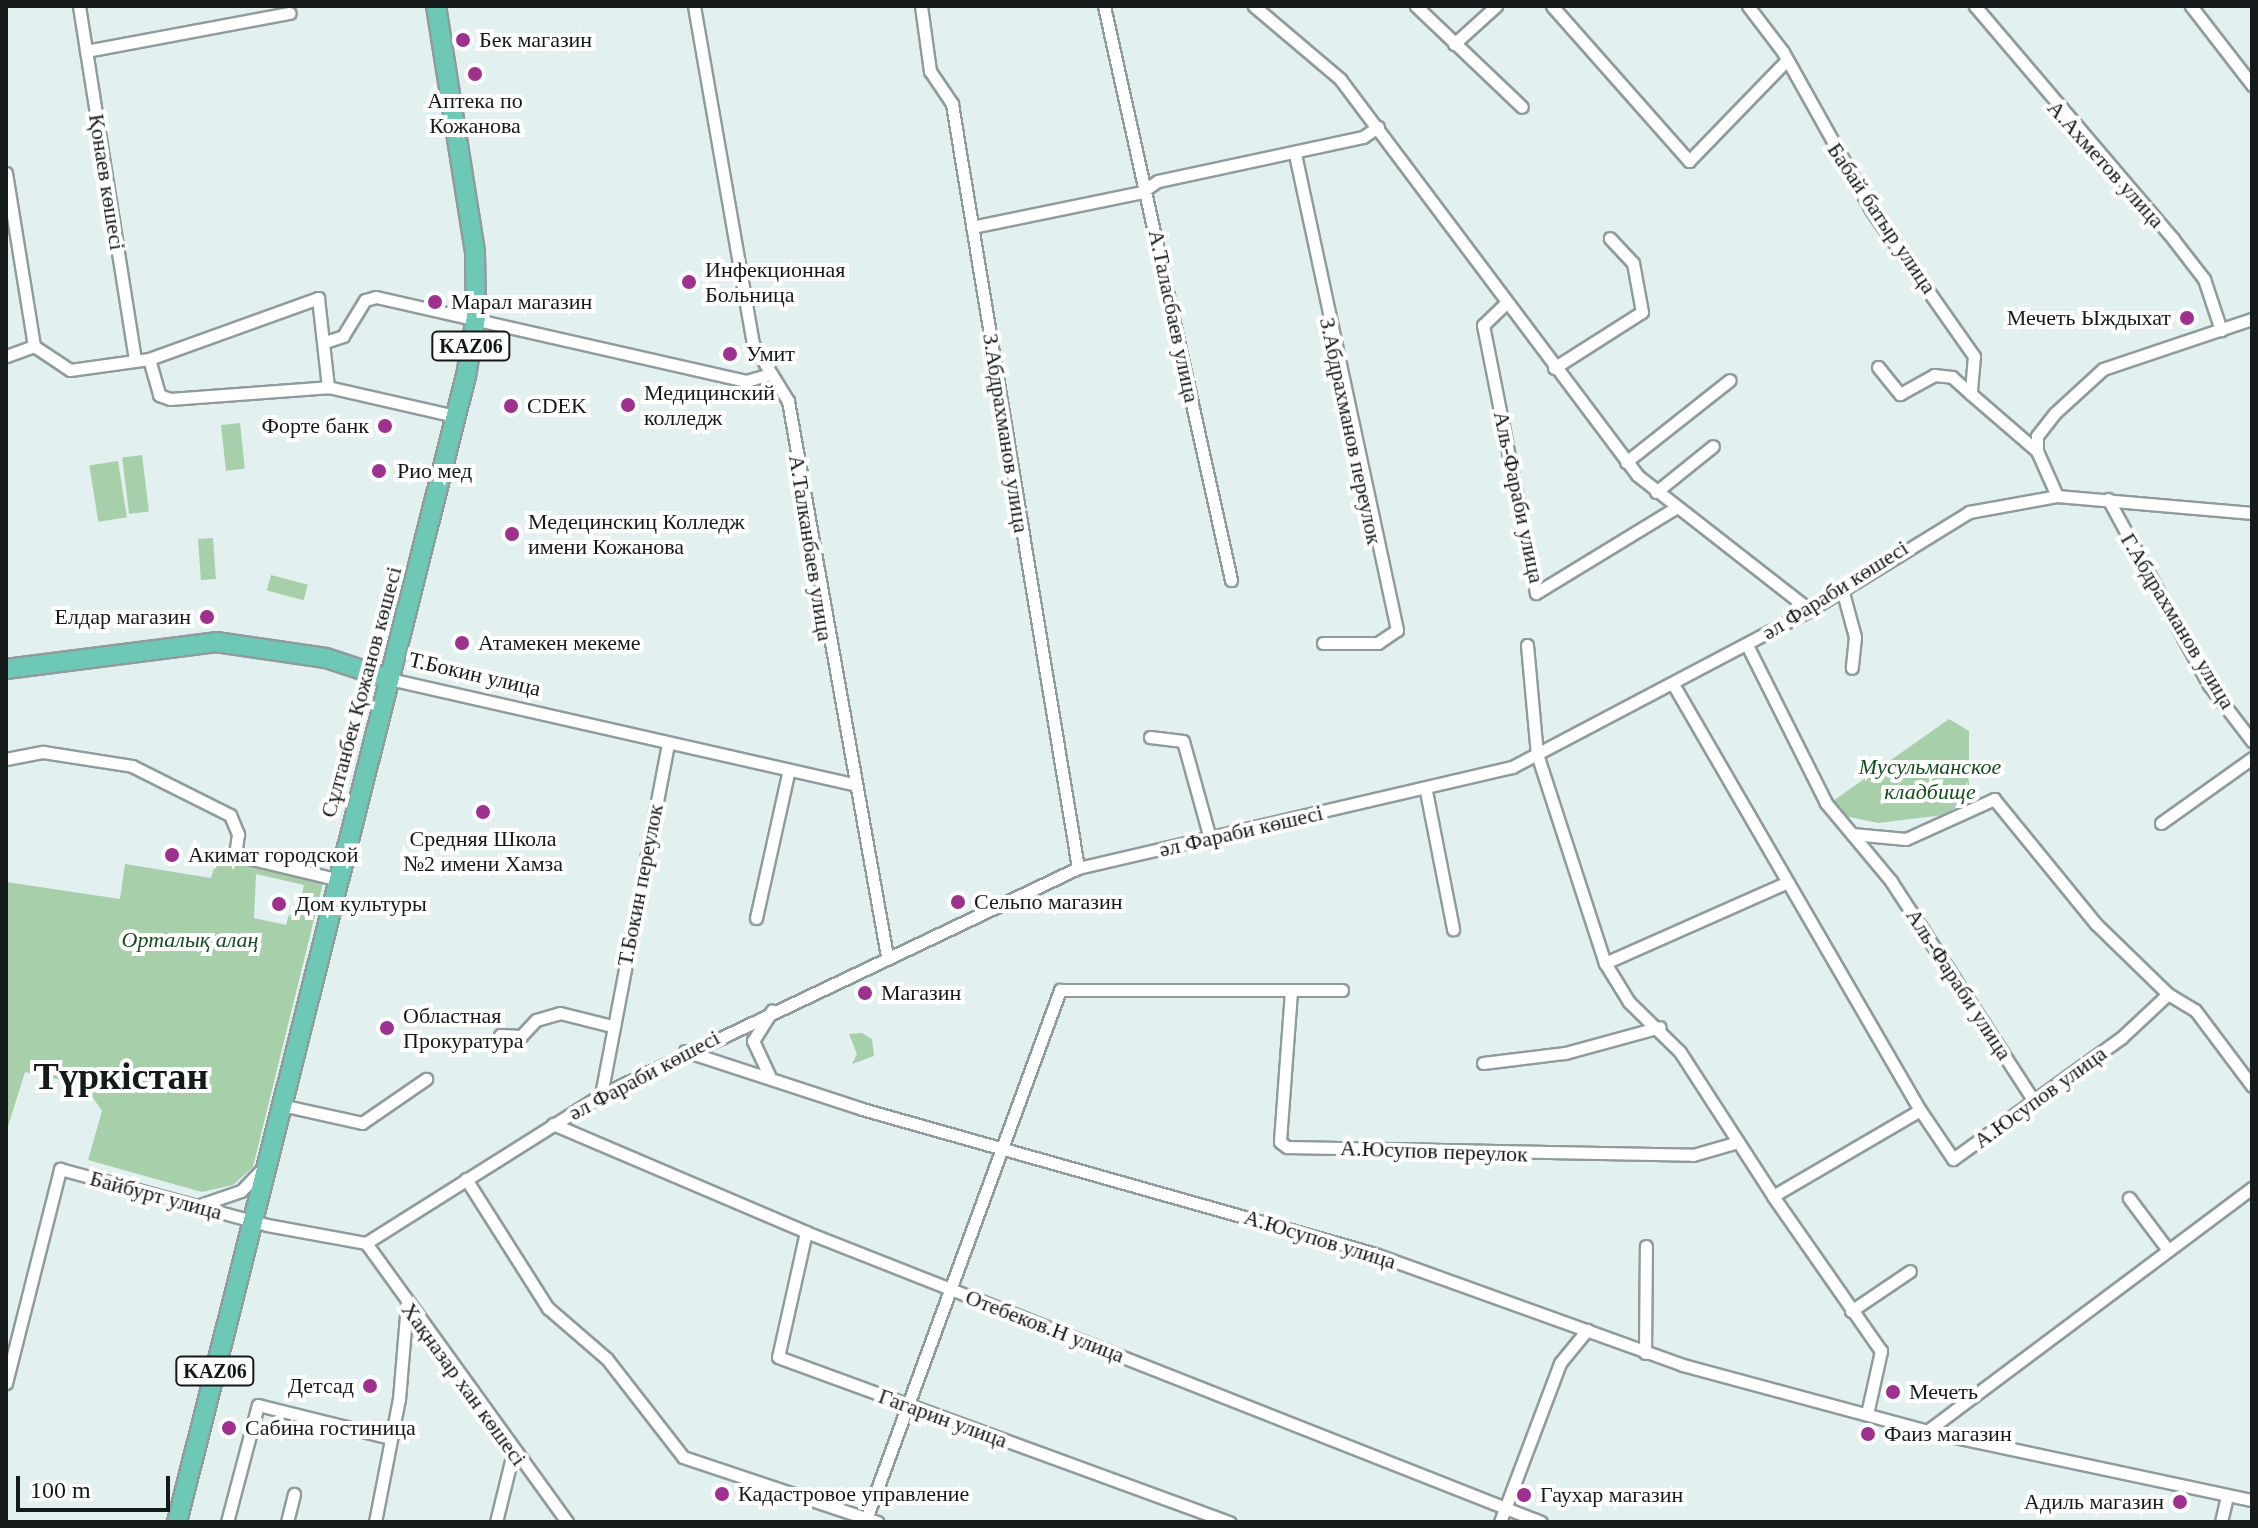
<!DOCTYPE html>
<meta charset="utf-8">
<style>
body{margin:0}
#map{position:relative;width:2258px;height:1528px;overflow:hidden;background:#e3f0f0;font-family:Georgia,serif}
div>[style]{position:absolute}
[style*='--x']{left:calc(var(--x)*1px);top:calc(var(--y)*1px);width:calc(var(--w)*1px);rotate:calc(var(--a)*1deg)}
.green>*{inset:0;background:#a7cfa9;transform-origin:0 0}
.roads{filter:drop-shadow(2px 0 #8f9b9c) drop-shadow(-2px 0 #8f9b9c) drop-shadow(0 2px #8f9b9c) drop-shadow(0 -2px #8f9b9c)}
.street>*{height:11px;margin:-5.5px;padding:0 5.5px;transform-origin:5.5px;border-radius:5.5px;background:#fff}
.primary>*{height:18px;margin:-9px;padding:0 9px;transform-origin:9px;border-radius:9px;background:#6dc8b6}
.dots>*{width:22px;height:22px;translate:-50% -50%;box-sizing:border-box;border:4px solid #fff;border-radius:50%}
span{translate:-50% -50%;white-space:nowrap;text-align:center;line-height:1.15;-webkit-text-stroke:8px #fff;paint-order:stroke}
.shield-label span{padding:2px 6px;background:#fff;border:2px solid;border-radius:6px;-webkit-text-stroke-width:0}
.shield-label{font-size:20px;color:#141919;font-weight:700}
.poi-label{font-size:22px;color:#141919}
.left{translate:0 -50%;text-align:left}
.right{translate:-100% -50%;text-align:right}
.street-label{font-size:22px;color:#141919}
.park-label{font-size:22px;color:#124d1d;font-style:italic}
.town-label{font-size:38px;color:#141919;font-weight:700}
.frame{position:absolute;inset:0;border:8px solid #141919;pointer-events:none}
.scale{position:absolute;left:16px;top:1476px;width:154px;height:36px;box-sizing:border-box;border:4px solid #141919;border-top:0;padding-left:10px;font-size:24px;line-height:28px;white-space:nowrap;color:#141919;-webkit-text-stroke:6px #fff;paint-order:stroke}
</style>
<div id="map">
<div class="green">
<div style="left:240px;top:423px;width:46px;height:19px;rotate:84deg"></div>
<div style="left:142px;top:455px;width:57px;height:20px;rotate:83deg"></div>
<div style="left:118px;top:461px;width:57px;height:29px;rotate:81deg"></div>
<div style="left:213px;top:538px;width:41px;height:15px;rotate:86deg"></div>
<div style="left:271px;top:575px;width:38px;height:16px;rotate:15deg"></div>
<div style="clip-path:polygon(1949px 719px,1969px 731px,1969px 800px,1943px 815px,1878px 823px,1845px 816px,1833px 801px)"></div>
<div style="clip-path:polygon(evenodd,217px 858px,323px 883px,253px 1167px,233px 1185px,202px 1192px,88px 1160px,102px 1111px,84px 1085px,25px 1072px,6px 1133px,6px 882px,120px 899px,125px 864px,211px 878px,217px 858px,256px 874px,304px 885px,297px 916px,289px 915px,286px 925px,254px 918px,256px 874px)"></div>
<div style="clip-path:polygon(862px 1033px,872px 1039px,874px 1056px,852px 1064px,857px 1054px,849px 1034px)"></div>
</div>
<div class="roads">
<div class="street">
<div style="--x:79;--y:6;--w:356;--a:81"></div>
<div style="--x:694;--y:6;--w:343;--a:80.1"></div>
<div style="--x:753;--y:344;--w:67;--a:58.4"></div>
<div style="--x:788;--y:401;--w:564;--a:79.89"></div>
<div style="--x:921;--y:6;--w:66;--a:82.1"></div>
<div style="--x:930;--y:71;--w:40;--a:56"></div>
<div style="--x:952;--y:104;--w:774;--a:80.63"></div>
<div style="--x:1104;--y:6;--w:588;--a:77.52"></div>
<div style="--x:1254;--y:6;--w:113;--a:40.3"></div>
<div style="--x:1340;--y:79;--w:495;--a:53.1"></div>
<div style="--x:1637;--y:475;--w:219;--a:38"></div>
<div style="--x:1416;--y:6;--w:146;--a:43.6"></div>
<div style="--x:1552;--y:6;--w:207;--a:48.5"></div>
<div style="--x:1689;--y:161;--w:141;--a:-45.9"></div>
<div style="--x:1748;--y:6;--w:58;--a:52.7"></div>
<div style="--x:1783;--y:52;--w:182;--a:60.8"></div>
<div style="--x:1872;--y:211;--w:177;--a:54.9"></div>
<div style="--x:1974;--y:356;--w:38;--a:95"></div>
<div style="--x:1971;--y:394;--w:87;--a:40.8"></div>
<div style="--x:2037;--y:451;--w:49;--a:66"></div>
<div style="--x:1975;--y:6;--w:306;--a:49.6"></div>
<div style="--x:2173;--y:239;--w:51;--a:52.2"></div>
<div style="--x:2204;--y:279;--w:54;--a:71.6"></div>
<div style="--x:2191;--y:6;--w:100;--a:52.3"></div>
<div style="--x:1454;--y:44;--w:57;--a:-42.1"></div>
<div style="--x:86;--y:51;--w:207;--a:-10.6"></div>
<div style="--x:1295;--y:154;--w:487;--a:77.9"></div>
<div style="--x:1397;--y:630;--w:23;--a:146"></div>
<div style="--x:1378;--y:643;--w:55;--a:180"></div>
<div style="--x:6;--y:173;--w:175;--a:80.8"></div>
<div style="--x:34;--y:346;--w:30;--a:160"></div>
<div style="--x:972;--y:227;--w:174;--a:-11.6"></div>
<div style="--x:1142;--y:192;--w:19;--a:-35"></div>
<div style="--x:1158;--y:181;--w:210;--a:-12.1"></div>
<div style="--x:1363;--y:137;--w:18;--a:-34"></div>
<div style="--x:1506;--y:303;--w:32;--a:136"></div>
<div style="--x:1483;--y:325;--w:273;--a:78.8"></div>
<div style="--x:1536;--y:593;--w:163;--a:-31.4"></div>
<div style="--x:325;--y:342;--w:19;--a:-18"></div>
<div style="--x:343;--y:336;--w:42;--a:-58.6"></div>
<div style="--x:365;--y:300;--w:11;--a:-15"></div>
<div style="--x:376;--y:297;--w:379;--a:12.8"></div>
<div style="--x:746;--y:381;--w:26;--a:-16"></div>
<div style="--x:34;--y:346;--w:43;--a:33.7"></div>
<div style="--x:70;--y:370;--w:80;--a:-7.9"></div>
<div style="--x:149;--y:359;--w:37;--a:74"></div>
<div style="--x:159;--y:395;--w:12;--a:20"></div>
<div style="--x:170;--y:399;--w:158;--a:-4.3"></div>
<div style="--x:328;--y:387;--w:131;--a:12.8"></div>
<div style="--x:149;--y:359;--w:180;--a:-19.8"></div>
<div style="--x:318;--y:298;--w:90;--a:83.6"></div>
<div style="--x:1878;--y:367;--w:35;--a:51"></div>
<div style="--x:1900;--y:394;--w:39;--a:-29"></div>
<div style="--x:1934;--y:375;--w:18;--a:6"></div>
<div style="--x:1952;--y:377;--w:25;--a:42"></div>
<div style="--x:1554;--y:368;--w:104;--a:-32.5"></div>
<div style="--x:1642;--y:312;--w:50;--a:-100.4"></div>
<div style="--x:1633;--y:263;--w:34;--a:-133"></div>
<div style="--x:2037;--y:451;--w:15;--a:-90"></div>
<div style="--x:2037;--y:436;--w:29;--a:-52"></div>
<div style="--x:2055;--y:413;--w:65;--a:-42.5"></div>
<div style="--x:2103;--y:369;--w:157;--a:-18.6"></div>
<div style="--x:1626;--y:462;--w:132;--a:-38.3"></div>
<div style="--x:1656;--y:492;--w:73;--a:-38.9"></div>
<div style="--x:2108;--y:499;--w:212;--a:61.5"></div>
<div style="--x:2209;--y:685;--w:71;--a:52.5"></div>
<div style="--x:1842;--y:589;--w:50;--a:74.8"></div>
<div style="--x:1855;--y:637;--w:31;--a:96"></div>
<div style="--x:1527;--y:645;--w:109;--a:84.8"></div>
<div style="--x:1537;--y:754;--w:220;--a:72"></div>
<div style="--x:1605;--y:963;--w:46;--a:58.4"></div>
<div style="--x:1629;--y:1002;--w:71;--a:44.4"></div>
<div style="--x:1680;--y:1052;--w:171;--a:57.1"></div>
<div style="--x:1747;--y:645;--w:177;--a:63.4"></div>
<div style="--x:1826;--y:803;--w:102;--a:50.2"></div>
<div style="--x:1891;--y:881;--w:261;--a:57"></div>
<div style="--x:390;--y:679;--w:474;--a:12.8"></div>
<div style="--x:1673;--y:684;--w:492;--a:59.9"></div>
<div style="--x:1150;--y:737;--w:33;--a:7"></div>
<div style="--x:1183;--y:741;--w:105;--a:74.5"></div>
<div style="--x:6;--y:759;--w:38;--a:-11"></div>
<div style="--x:43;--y:752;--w:90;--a:8.9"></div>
<div style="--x:132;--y:766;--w:110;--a:26.6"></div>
<div style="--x:230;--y:815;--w:21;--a:67"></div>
<div style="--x:238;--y:834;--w:21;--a:98"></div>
<div style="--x:235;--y:855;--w:104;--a:13.4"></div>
<div style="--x:1426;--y:791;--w:141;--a:78.9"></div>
<div style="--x:2161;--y:823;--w:112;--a:-35.5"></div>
<div style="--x:1852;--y:834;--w:54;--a:5.3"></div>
<div style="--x:1906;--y:839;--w:97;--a:-24.4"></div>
<div style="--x:1994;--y:799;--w:161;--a:50.8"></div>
<div style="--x:2096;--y:924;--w:100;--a:44.2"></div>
<div style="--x:756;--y:918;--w:148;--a:-77.5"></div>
<div style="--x:1605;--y:963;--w:195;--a:-23.9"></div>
<div style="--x:1291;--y:991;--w:151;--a:94.2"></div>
<div style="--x:1280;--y:1142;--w:9;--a:36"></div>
<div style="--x:1287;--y:1147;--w:406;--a:1.1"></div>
<div style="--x:1693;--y:1155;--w:47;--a:-16.1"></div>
<div style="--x:500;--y:1035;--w:21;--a:3"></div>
<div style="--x:521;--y:1036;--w:22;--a:-47"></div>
<div style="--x:536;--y:1020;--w:25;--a:-16"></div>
<div style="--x:560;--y:1013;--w:54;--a:14"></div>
<div style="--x:685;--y:1051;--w:186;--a:18.1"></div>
<div style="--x:862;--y:1109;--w:530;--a:15.77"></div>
<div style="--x:1372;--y:1253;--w:331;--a:19.8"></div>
<div style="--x:1683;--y:1365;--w:253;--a:15.1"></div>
<div style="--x:1927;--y:1431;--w:332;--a:12"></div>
<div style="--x:1483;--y:1063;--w:83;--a:-7"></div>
<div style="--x:1565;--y:1053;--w:98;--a:-15.3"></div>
<div style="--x:769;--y:1075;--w:38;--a:-115"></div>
<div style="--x:753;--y:1041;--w:36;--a:-58"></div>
<div style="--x:601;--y:1095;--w:356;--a:-79.2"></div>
<div style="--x:281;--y:1105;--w:83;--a:12.5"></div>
<div style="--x:362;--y:1123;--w:78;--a:-34.5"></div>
<div style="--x:553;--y:1124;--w:275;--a:23.1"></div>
<div style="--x:806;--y:1232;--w:790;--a:21.53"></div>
<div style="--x:466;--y:1179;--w:153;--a:57.6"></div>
<div style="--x:548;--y:1308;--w:78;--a:40.8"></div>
<div style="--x:607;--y:1359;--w:124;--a:52.2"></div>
<div style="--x:683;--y:1457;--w:205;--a:18.5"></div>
<div style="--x:2129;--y:1198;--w:65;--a:53.1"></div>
<div style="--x:203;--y:1204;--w:40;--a:-18.9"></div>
<div style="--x:241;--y:1191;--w:30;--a:-46"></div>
<div style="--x:806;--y:1232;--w:128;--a:102.6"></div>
<div style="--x:778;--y:1357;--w:481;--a:20.1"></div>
<div style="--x:366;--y:1243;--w:344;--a:54.2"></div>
<div style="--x:1851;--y:1311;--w:71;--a:-34.1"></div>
<div style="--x:1645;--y:1353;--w:107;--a:-89.5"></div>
<div style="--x:6;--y:1383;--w:221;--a:-75.8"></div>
<div style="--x:60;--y:1169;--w:214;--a:15.1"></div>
<div style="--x:267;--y:1225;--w:101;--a:10.3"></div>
<div style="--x:366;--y:1243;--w:278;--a:-32.2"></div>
<div style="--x:601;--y:1095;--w:528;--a:-25.45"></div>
<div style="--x:1078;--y:868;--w:446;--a:-13.1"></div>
<div style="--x:1512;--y:767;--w:337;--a:-27.8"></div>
<div style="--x:1810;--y:610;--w:187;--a:-31.6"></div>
<div style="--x:1969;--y:512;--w:89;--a:-10.3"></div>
<div style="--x:2057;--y:496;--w:196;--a:5"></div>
<div style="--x:1867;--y:1414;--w:65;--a:-77.5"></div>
<div style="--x:1881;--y:1351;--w:189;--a:-124.9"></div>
<div style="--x:1773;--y:1196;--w:170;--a:-30.3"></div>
<div style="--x:1920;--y:1110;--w:59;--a:56"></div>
<div style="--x:1953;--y:1159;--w:207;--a:-35.8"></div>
<div style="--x:2121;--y:1038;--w:64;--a:-43.1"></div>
<div style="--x:2168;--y:994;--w:31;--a:31"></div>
<div style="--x:2195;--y:1010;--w:95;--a:53.1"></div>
<div style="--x:1927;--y:1431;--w:406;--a:-36.8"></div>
<div style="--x:227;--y:1522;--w:121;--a:-75.2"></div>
<div style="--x:258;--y:1405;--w:136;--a:14"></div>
<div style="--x:287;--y:1522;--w:29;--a:-76"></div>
<div style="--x:375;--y:1522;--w:125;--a:-79"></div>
<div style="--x:399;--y:1399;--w:95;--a:-85.2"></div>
<div style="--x:496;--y:1522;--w:71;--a:-76.2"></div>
<div style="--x:865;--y:1522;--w:567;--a:-69.87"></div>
<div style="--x:1060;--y:990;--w:282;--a:0"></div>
<div style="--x:1500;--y:1522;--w:170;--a:-69.3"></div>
<div style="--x:1560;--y:1363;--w:43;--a:-50.7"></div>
<div style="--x:2221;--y:1522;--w:27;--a:-77"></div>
</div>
<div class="primary">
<div style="--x:6;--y:669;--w:212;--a:-7.3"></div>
<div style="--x:216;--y:642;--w:111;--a:8.3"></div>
<div style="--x:326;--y:658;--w:67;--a:18.2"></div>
<div style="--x:177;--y:1522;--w:1182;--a:-75.85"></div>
<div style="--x:466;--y:376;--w:60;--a:-80.4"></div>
<div style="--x:476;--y:317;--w:65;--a:-90.9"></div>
<div style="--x:475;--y:252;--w:249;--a:-99"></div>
</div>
</div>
<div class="dots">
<div style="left:463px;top:40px;background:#9e308e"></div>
<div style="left:475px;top:74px;background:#9e308e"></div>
<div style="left:689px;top:282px;background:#9e308e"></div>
<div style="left:435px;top:302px;background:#9e308e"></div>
<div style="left:2187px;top:318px;background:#9e308e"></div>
<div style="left:730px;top:354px;background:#9e308e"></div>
<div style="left:628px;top:405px;background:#9e308e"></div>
<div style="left:511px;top:406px;background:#9e308e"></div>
<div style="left:385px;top:426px;background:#9e308e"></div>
<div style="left:379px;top:471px;background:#9e308e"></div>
<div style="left:512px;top:534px;background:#9e308e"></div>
<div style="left:207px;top:617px;background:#9e308e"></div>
<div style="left:462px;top:643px;background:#9e308e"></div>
<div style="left:483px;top:812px;background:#9e308e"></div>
<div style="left:172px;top:855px;background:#9e308e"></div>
<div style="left:958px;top:902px;background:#9e308e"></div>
<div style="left:279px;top:904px;background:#9e308e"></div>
<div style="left:865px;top:993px;background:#9e308e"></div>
<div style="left:387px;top:1028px;background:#9e308e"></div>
<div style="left:370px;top:1386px;background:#9e308e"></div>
<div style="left:1893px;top:1392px;background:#9e308e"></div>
<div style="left:229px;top:1428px;background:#9e308e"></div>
<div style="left:1868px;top:1434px;background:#9e308e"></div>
<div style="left:722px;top:1494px;background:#9e308e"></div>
<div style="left:1524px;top:1495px;background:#9e308e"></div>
<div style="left:2180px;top:1502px;background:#9e308e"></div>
</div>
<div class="shield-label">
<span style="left:471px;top:346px">KАZ06</span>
<span style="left:215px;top:1371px">KАZ06</span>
</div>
<div class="poi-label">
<span class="left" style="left:479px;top:40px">Бек магазин</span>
<span style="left:475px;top:113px">Аптека по<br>Кожанова</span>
<span class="left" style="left:705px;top:282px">Инфекционная<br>Больница</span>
<span class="left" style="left:451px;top:302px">Марал магазин</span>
<span class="right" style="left:2171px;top:318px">Мечеть Ыждыхат</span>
<span class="left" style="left:746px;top:354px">Умит</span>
<span class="left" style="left:644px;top:405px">Медицинский<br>колледж</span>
<span class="left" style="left:527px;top:406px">CDEK</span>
<span class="right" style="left:369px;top:426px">Форте банк</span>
<span class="left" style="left:397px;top:471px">Рио мед</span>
<span class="left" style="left:528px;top:534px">Медецинскиц Колледж<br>имени Кожанова</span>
<span class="right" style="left:191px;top:617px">Елдар магазин</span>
<span class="left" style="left:478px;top:643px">Атамекен мекеме</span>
<span style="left:483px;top:851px">Средняя Школа<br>№2 имени Хамза</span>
<span class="left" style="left:188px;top:855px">Акимат городской</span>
<span class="left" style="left:974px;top:902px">Сельпо магазин</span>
<span class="left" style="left:295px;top:904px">Дом культуры</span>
<span class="left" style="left:881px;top:993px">Магазин</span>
<span class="left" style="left:403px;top:1028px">Областная<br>Прокуратура</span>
<span class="right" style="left:354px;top:1386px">Детсад</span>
<span class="left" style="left:1909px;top:1392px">Мечеть</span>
<span class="left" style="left:245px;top:1428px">Сабина гостиница</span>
<span class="left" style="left:1884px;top:1434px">Фаиз магазин</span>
<span class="left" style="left:738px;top:1494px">Кадастровое управление</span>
<span class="left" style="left:1540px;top:1495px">Гаухар магазин</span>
<span class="right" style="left:2164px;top:1502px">Адиль магазин</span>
</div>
<div class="street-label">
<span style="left:2106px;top:164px;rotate:48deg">А.Ахметов улица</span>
<span style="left:107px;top:182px;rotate:81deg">Қонаев көшесі</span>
<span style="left:1882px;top:218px;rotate:56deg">Бабай батыр улица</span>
<span style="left:1174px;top:316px;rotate:78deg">А.Таласбаев улица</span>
<span style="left:1351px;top:431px;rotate:78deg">З.Абдрахманов переулок</span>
<span style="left:1006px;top:433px;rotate:81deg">З.Абдрахманов улица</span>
<span style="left:1519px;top:497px;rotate:78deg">Аль-Фараби улица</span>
<span style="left:811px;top:548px;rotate:81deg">А.Талканбаев улица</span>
<span style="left:1835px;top:590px;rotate:-32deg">әл Фараби көшесі</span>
<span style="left:2178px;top:621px;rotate:59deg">Г.Абдрахманов улица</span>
<span style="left:475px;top:674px;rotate:13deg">Т.Бокин улица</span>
<span style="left:361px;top:692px;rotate:-75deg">Сұлтанбек Қожанов көшесі</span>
<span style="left:1241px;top:831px;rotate:-13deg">әл Фараби көшесі</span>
<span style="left:640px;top:885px;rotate:-79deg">Т.Бокин переулок</span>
<span style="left:1959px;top:984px;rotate:57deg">Аль-Фараби улица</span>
<span style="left:644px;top:1075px;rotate:-28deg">әл Фараби көшесі</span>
<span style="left:2040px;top:1097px;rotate:-36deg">А.Юсупов улица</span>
<span style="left:1434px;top:1151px;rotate:2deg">А.Юсупов переулок</span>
<span style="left:156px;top:1195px;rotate:15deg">Байбурт улица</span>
<span style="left:1320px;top:1239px;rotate:17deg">А.Юсупов улица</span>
<span style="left:1045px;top:1326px;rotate:21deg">Отебеков.Н улица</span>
<span style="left:464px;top:1384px;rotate:54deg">Хақназар хан көшесі</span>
<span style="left:943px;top:1418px;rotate:20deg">Гагарин улица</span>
</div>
<div class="park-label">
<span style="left:1930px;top:779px">Мусульманское<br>кладбище</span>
<span style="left:190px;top:940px">Орталық алаң</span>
</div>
<div class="town-label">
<span style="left:121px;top:1077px">Түркістан</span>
</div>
<div class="frame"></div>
<div class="scale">100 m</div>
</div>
